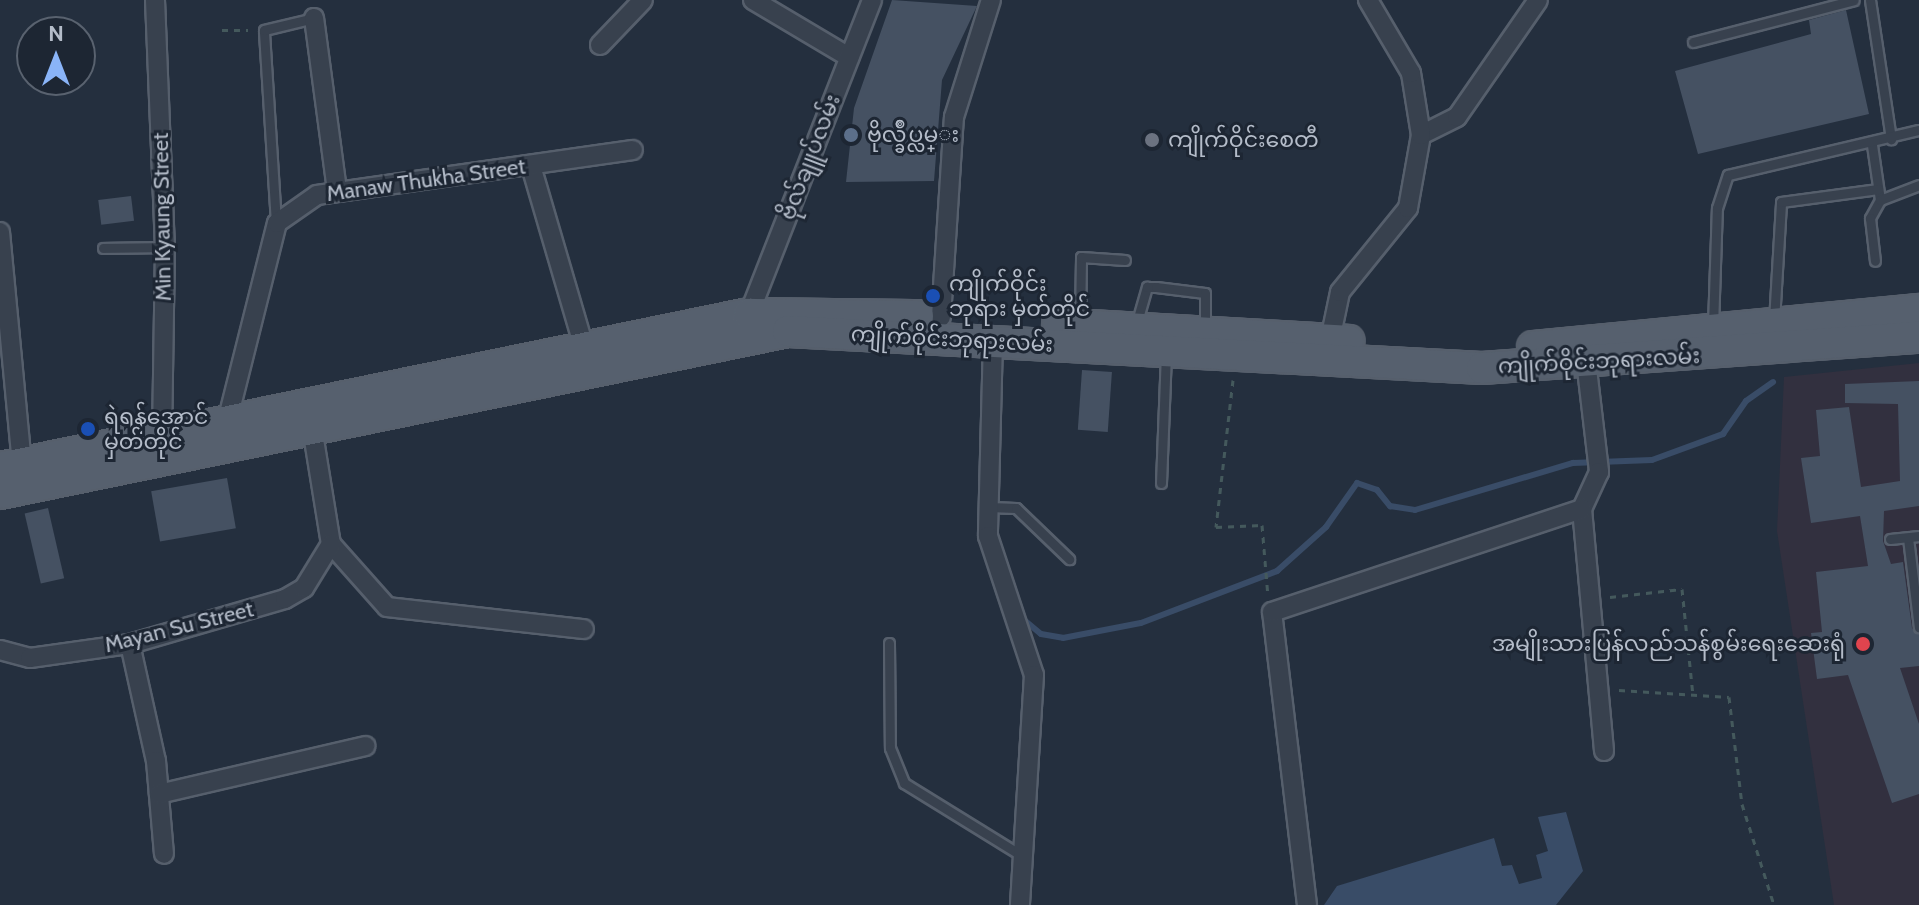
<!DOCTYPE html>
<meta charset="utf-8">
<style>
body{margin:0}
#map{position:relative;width:1919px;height:905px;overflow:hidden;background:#242f3e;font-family:Cabin,"Noto Sans Myanmar",sans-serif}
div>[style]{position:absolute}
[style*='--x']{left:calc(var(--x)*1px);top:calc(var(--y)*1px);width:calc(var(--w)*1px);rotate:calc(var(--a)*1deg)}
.medical>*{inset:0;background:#32303f}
.water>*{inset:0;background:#394c67}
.stream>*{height:6px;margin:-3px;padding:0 3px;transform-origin:3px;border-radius:3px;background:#394c67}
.building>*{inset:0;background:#455162;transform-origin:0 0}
.path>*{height:3px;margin-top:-1.5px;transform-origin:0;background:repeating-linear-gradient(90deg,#44595c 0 6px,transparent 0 12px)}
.roads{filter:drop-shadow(2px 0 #565f6c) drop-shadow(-2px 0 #565f6c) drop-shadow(0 2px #565f6c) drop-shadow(0 -2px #565f6c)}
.lane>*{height:9px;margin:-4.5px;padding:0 4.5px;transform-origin:4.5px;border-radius:4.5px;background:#38414e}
.street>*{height:18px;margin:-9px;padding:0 9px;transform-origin:9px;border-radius:9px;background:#38414e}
.primary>*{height:30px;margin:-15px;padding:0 15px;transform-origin:15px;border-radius:15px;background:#56606e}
.dots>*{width:22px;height:22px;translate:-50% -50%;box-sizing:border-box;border:4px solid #1d2633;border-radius:50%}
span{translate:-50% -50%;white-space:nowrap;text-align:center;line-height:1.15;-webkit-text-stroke:6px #1d2633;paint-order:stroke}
.poi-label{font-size:22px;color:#b4bcc9}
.left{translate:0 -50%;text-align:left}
.right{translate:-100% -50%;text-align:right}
.street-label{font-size:22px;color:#b4bcc9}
.north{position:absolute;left:16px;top:16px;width:80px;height:80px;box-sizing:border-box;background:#1d2633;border:2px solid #59626f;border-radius:50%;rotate:0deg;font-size:22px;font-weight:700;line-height:32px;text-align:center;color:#b4bcc9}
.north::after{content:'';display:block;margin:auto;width:28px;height:36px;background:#8ab4f8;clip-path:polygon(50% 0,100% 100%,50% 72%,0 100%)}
</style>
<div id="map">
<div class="medical">
<div style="clip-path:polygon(1919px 363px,1919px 905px,1834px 905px,1777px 531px,1784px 377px)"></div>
</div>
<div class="water">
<div style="clip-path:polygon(1566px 812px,1583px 871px,1556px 905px,1324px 905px,1337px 886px,1494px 838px,1502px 866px,1512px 865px,1519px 884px,1542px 878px,1536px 855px,1548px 851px,1538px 817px)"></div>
</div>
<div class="stream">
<div style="--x:1023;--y:619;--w:23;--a:40"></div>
<div style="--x:1041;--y:634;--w:22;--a:10"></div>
<div style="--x:1063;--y:638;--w:79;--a:-10.9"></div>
<div style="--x:1141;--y:623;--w:146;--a:-20.9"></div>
<div style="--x:1277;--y:571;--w:66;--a:-41.9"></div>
<div style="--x:1326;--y:527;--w:54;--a:-54.8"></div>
<div style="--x:1357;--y:483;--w:21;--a:19"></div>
<div style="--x:1377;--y:490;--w:21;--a:51"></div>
<div style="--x:1390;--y:506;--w:25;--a:9"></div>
<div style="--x:1415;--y:510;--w:165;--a:-16.6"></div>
<div style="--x:1573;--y:463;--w:79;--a:-2.2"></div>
<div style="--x:1652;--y:460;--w:76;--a:-20.1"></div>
<div style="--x:1723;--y:434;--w:40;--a:-55.1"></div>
<div style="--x:1746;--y:401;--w:33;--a:-35"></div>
</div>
<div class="building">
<div style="clip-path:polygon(892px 0,977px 6px,942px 80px,934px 181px,846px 182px,854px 108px)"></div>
<div style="clip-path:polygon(1846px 10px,1869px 114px,1698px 154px,1675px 71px,1811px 34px,1809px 20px)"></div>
<div style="left:131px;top:196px;width:25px;height:33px;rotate:83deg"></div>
<div style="left:1082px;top:370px;width:30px;height:60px;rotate:4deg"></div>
<div style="clip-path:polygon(1919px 381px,1919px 506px,1884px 511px,1883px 541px,1891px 564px,1903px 562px,1912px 628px,1919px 634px,1919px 666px,1900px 668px,1919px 724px,1919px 794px,1892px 803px,1848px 675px,1817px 679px,1811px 633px,1822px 632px,1816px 572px,1868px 566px,1860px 516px,1811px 523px,1801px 458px,1820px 456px,1816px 410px,1849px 407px,1861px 487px,1900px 481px,1898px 404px,1845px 403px,1845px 384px)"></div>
<div style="left:227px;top:478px;width:51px;height:77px;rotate:80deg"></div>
<div style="left:48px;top:508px;width:72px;height:24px;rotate:77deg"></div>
</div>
<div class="path">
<div style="--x:222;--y:30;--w:26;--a:0"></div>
<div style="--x:1233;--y:380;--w:148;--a:96.6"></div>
<div style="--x:1216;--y:527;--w:46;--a:-2.5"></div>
<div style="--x:1262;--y:525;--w:71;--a:85.2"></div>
<div style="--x:1610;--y:597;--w:72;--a:-6.3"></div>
<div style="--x:1682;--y:589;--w:107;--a:84.1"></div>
<div style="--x:1619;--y:690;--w:110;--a:3.6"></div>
<div style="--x:1729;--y:697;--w:108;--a:83.1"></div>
<div style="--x:1742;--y:804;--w:106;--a:72.4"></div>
</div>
<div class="roads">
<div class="lane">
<div style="--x:1870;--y:0;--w:141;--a:81.4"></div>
<div style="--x:1693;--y:42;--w:166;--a:-14.6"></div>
<div style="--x:1872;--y:145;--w:56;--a:81.7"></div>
<div style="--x:1880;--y:200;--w:21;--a:119"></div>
<div style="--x:1870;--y:218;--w:43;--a:83.4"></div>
<div style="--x:1880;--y:200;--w:42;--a:-21"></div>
<div style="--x:276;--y:223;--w:193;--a:-93.6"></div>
<div style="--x:264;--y:30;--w:51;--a:-13.5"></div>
<div style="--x:103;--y:248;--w:62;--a:-0.9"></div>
<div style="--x:1774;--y:321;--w:119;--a:-86.6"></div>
<div style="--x:1781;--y:202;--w:98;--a:-7.6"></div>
<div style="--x:1080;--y:322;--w:65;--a:-89.1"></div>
<div style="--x:1081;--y:257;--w:44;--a:3.9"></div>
<div style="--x:1136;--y:325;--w:40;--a:-74"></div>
<div style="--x:1147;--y:287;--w:9;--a:0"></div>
<div style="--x:1156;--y:287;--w:49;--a:7"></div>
<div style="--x:1205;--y:293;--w:35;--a:90"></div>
<div style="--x:1713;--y:326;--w:118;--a:-88.1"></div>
<div style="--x:1717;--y:208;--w:35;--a:-72"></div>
<div style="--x:1728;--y:175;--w:196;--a:-13.3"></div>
<div style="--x:1161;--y:483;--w:129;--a:-87.8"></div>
<div style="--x:989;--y:507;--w:27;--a:2"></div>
<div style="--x:1016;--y:508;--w:74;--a:43.9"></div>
<div style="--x:1908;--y:538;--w:90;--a:83"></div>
<div style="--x:1890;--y:539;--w:29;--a:-6"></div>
<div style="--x:889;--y:643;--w:105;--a:89.5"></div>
<div style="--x:890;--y:748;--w:38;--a:68"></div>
<div style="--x:904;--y:783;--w:139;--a:31.7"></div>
</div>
<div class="street">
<div style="--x:155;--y:0;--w:247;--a:87.7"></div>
<div style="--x:165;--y:247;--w:187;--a:90.9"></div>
<div style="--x:753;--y:0;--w:112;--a:30.7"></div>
<div style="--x:314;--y:18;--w:174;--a:82.4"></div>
<div style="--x:600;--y:45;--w:62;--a:-46.3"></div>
<div style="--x:1421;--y:135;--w:40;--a:-26.6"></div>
<div style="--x:1457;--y:117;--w:142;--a:-55.3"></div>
<div style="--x:531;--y:166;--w:193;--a:73.7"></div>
<div style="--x:0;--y:232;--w:232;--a:84.6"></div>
<div style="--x:749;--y:314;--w:337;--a:-68.6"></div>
<div style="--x:941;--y:317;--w:200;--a:-86.3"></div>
<div style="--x:954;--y:117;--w:123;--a:-72.5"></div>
<div style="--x:993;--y:340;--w:196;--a:91.5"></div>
<div style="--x:988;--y:536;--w:146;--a:71.7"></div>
<div style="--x:1034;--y:675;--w:230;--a:93.5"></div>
<div style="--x:1330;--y:340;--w:49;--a:-78.2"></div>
<div style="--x:1340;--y:292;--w:108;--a:-51"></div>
<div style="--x:1408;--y:208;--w:74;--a:-79.9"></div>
<div style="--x:1421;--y:135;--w:63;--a:-99.2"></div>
<div style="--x:1411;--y:73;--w:85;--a:-120.5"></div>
<div style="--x:1585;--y:352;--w:121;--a:83.3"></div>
<div style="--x:1599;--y:472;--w:41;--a:114.7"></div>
<div style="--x:1582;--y:509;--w:243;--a:84.8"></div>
<div style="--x:311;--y:421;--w:125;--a:80.8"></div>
<div style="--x:331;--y:544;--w:84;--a:48.4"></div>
<div style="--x:387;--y:607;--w:198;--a:6.4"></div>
<div style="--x:227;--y:422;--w:205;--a:-75.9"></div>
<div style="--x:277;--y:223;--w:49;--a:-35"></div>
<div style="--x:317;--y:195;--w:319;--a:-8.1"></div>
<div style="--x:130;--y:644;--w:120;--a:77.5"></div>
<div style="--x:156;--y:761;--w:93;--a:85.1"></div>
<div style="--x:0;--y:650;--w:31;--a:15"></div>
<div style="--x:30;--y:658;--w:101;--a:-8"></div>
<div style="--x:130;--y:644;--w:161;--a:-16.2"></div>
<div style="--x:285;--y:599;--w:22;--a:-30"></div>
<div style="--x:304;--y:588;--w:52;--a:-58.5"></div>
<div style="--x:159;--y:794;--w:212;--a:-13.1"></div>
<div style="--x:1307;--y:905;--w:295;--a:-96.8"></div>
<div style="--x:1272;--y:612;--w:327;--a:-18.4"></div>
</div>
<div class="primary">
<div style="--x:1058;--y:324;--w:291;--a:3.3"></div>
<div style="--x:1533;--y:347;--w:388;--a:-5.5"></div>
<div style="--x:0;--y:468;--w:765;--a:-11.62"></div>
<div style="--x:749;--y:314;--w:169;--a:0.7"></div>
<div style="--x:0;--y:493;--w:804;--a:-11.62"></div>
<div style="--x:788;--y:331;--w:695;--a:3.05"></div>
<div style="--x:1482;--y:368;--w:438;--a:-4.1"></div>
</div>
</div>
<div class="dots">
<div style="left:851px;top:135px;background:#5c6f8a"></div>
<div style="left:1152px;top:140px;background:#6b7280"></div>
<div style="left:933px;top:296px;background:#1a4fb4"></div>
<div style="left:88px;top:429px;background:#1a4fb4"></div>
<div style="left:1863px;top:644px;background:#e0444e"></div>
</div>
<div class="poi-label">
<span class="left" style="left:867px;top:135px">ဗိုလ္ခ်ဳပ္လမ္း</span>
<span class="left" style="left:1168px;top:140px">ကျိုက်ဝိုင်းစေတီ</span>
<span class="left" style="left:949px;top:296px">ကျိုက်ဝိုင်း<br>ဘုရား မှတ်တိုင်</span>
<span class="left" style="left:104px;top:429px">ရဲရန်အောင်<br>မှတ်တိုင်</span>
<span class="right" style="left:1845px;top:644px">အမျိုးသားပြန်လည်သန်စွမ်းရေးဆေးရုံ</span>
</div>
<div class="street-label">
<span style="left:810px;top:157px;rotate:-69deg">ဗိုလ်ချူပ်လမ်း</span>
<span style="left:426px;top:180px;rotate:-8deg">Manaw Thukha Street</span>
<span style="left:162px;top:217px;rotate:-91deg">Min Kyaung Street</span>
<span style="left:952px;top:339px;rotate:3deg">ကျိုက်ဝိုင်းဘုရားလမ်း</span>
<span style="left:1599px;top:361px;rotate:-3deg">ကျိုက်ဝိုင်းဘုရားလမ်း</span>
<span style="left:179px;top:627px;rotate:-14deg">Mayan Su Street</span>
</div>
<div class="north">N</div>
</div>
